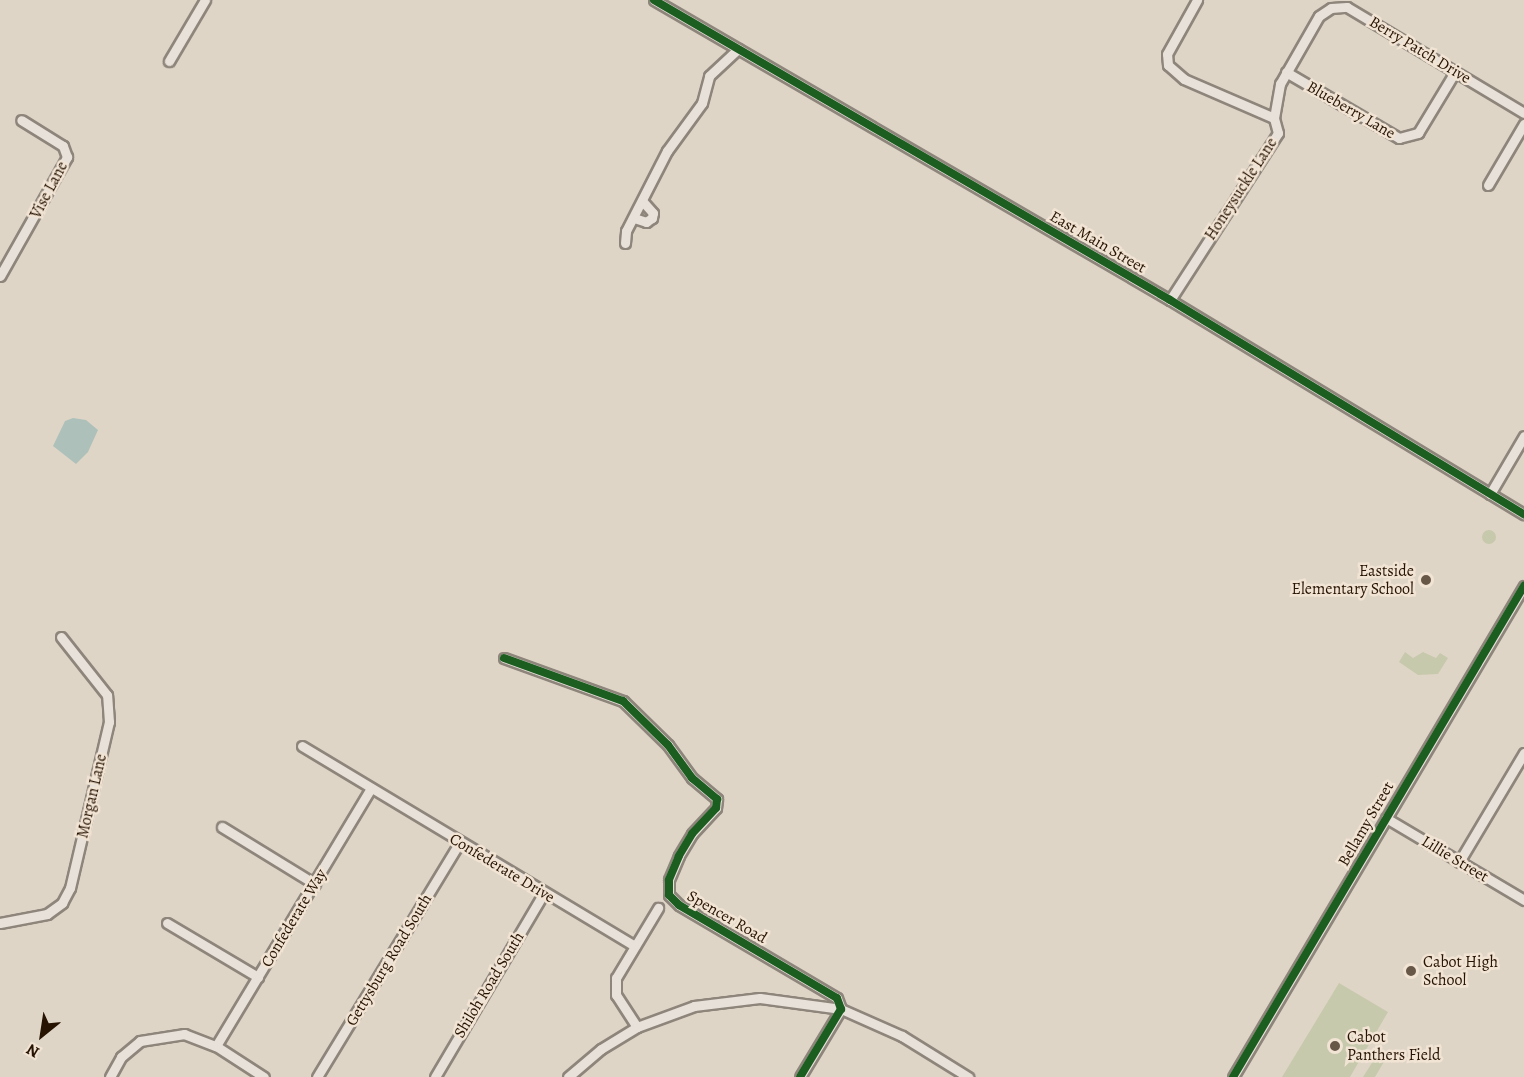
<!DOCTYPE html>
<style>
body{margin:0}
#map{position:relative;width:1524px;height:1077px;overflow:hidden;background:#dfd5c7;font-family:Alegreya,serif}
div>[style]{position:absolute}
[style*='--x']{left:calc(var(--x)*1px);top:calc(var(--y)*1px);width:calc(var(--w)*1px);rotate:calc(var(--a)*1deg)}
.green>*{inset:0;background:#c6c9ab}
.round{border-radius:50%}
.water>*{inset:0;background:#adc1ba}
.roads{filter:drop-shadow(2px 0 #8e857b) drop-shadow(-2px 0 #8e857b) drop-shadow(0 2px #8e857b) drop-shadow(0 -2px #8e857b)}
.minor>*{height:9px;margin:-4.5px;padding:0 4.5px;transform-origin:4.5px;border-radius:4.5px;background:#e7e1da}
.cycleway>*{height:8px;margin:-4px;padding:0 4px;transform-origin:4px;border-radius:4px;background:#1b5e20}
.dots>*{width:16px;height:16px;translate:-50% -50%;box-sizing:border-box;border:3px solid #f1e4d4;border-radius:50%}
span{translate:-50% -50%;white-space:nowrap;text-align:center;line-height:1.15;-webkit-text-stroke:5px #f1e4d4;paint-order:stroke}
.street-label{font-size:16px;color:#271301}
.poi-label{font-size:16px;color:#271301}
.right{translate:-100% -50%;text-align:right}
.left{translate:0 -50%;text-align:left}
.north{position:absolute;left:12px;top:1005px;width:60px;height:60px;-webkit-text-stroke:4px #f1e4d4;paint-order:stroke;rotate:210deg;font-size:16px;font-weight:700;line-height:24px;text-align:center;color:#271301}
.north::after{content:'';display:block;margin:auto;width:21px;height:27px;background:#271301;clip-path:polygon(50% 0,100% 100%,50% 72%,0 100%)}
</style>
<div id="map">
<div class="green">
<div class="round" style="left:1482px;top:530px;width:14px;height:14px"></div>
<div style="clip-path:polygon(1405px 652px,1413px 658px,1423px 652px,1436px 658px,1440px 653px,1448px 658px,1438px 674px,1418px 675px,1399px 662px)"></div>
<div style="clip-path:polygon(1339px 983px,1388px 1012px,1350px 1077px,1282px 1077px)"></div>
<div style="clip-path:polygon(1380px 1050px,1388px 1055px,1375px 1077px,1363px 1077px)"></div>
</div>
<div class="water">
<div style="clip-path:polygon(73px 418px,86px 420px,98px 430px,88px 452px,76px 464px,53px 446px,65px 421px)"></div>
</div>
<div class="roads">
<div class="minor">
<div style="--x:654;--y:0;--w:597;--a:30.17"></div>
<div style="--x:1170;--y:300;--w:414;--a:31.2"></div>
<div style="--x:169;--y:61;--w:71;--a:-59.5"></div>
<div style="--x:1286;--y:72;--w:131;--a:30.3"></div>
<div style="--x:1399;--y:138;--w:20;--a:-15"></div>
<div style="--x:1418;--y:133;--w:71;--a:-58.8"></div>
<div style="--x:1274;--y:118;--w:35;--a:-80"></div>
<div style="--x:1280;--y:84;--w:78;--a:-60.2"></div>
<div style="--x:1319;--y:16;--w:14;--a:-34"></div>
<div style="--x:1331;--y:8;--w:16;--a:-4"></div>
<div style="--x:1347;--y:7;--w:206;--a:30.9"></div>
<div style="--x:1488;--y:185;--w:71;--a:-59.5"></div>
<div style="--x:634;--y:218;--w:13;--a:18"></div>
<div style="--x:646;--y:222;--w:7;--a:-34"></div>
<div style="--x:652;--y:218;--w:5;--a:-79"></div>
<div style="--x:653;--y:213;--w:15;--a:-132"></div>
<div style="--x:625;--y:243;--w:12;--a:-85"></div>
<div style="--x:626;--y:231;--w:90;--a:-62.9"></div>
<div style="--x:667;--y:151;--w:59;--a:-53.9"></div>
<div style="--x:702;--y:103;--w:28;--a:-75"></div>
<div style="--x:709;--y:76;--w:40;--a:-43"></div>
<div style="--x:0;--y:276;--w:137;--a:-60.6"></div>
<div style="--x:67;--y:157;--w:12;--a:-110"></div>
<div style="--x:63;--y:146;--w:49;--a:-148.2"></div>
<div style="--x:1170;--y:300;--w:199;--a:-57.1"></div>
<div style="--x:1278;--y:133;--w:16;--a:-105"></div>
<div style="--x:1274;--y:118;--w:98;--a:-156.6"></div>
<div style="--x:1184;--y:79;--w:21;--a:-139"></div>
<div style="--x:1168;--y:65;--w:11;--a:-95"></div>
<div style="--x:1167;--y:54;--w:62;--a:-60.9"></div>
<div style="--x:1490;--y:494;--w:67;--a:-59.6"></div>
<div style="--x:504;--y:658;--w:127;--a:19.9"></div>
<div style="--x:623;--y:701;--w:63;--a:44.4"></div>
<div style="--x:668;--y:745;--w:41;--a:54"></div>
<div style="--x:692;--y:778;--w:33;--a:40"></div>
<div style="--x:717;--y:799;--w:9;--a:96"></div>
<div style="--x:716;--y:808;--w:35;--a:133"></div>
<div style="--x:692;--y:834;--w:26;--a:121"></div>
<div style="--x:679;--y:856;--w:26;--a:113"></div>
<div style="--x:669;--y:880;--w:15;--a:90"></div>
<div style="--x:669;--y:895;--w:14;--a:45"></div>
<div style="--x:679;--y:905;--w:183;--a:30.5"></div>
<div style="--x:837;--y:998;--w:12;--a:70"></div>
<div style="--x:841;--y:1009;--w:79;--a:121.1"></div>
<div style="--x:302;--y:746;--w:388;--a:31"></div>
<div style="--x:1386;--y:818;--w:161;--a:30.7"></div>
<div style="--x:222;--y:827;--w:109;--a:31.5"></div>
<div style="--x:1459;--y:862;--w:127;--a:-59.2"></div>
<div style="--x:0;--y:923;--w:48;--a:-10.8"></div>
<div style="--x:47;--y:914;--w:19;--a:-36"></div>
<div style="--x:62;--y:903;--w:17;--a:-62"></div>
<div style="--x:70;--y:888;--w:171;--a:-76.8"></div>
<div style="--x:109;--y:722;--w:27;--a:-94"></div>
<div style="--x:107;--y:695;--w:74;--a:-128.4"></div>
<div style="--x:167;--y:923;--w:106;--a:30.7"></div>
<div style="--x:637;--y:1027;--w:38;--a:-123"></div>
<div style="--x:616;--y:995;--w:17;--a:-90"></div>
<div style="--x:616;--y:978;--w:82;--a:-59"></div>
<div style="--x:216;--y:1046;--w:301;--a:-59"></div>
<div style="--x:110;--y:1077;--w:23;--a:-61"></div>
<div style="--x:121;--y:1057;--w:25;--a:-40"></div>
<div style="--x:140;--y:1041;--w:45;--a:-9"></div>
<div style="--x:184;--y:1034;--w:34;--a:21"></div>
<div style="--x:216;--y:1046;--w:57;--a:32.9"></div>
<div style="--x:317;--y:1077;--w:275;--a:-58.7"></div>
<div style="--x:435;--y:1077;--w:214;--a:-59.4"></div>
<div style="--x:568;--y:1077;--w:43;--a:-40.3"></div>
<div style="--x:601;--y:1049;--w:42;--a:-31.4"></div>
<div style="--x:637;--y:1027;--w:61;--a:-20.2"></div>
<div style="--x:694;--y:1006;--w:66;--a:-6.9"></div>
<div style="--x:760;--y:998;--w:82;--a:7.7"></div>
<div style="--x:841;--y:1009;--w:67;--a:23.9"></div>
<div style="--x:902;--y:1036;--w:78;--a:31.8"></div>
<div style="--x:1233;--y:1077;--w:571;--a:-59.35"></div>
</div>
</div>
<div class="cycleway">
<div style="--x:654;--y:0;--w:597;--a:30.17"></div>
<div style="--x:1170;--y:300;--w:414;--a:31.2"></div>
<div style="--x:504;--y:658;--w:127;--a:19.9"></div>
<div style="--x:623;--y:701;--w:63;--a:44.4"></div>
<div style="--x:668;--y:745;--w:41;--a:54"></div>
<div style="--x:692;--y:778;--w:33;--a:40"></div>
<div style="--x:717;--y:799;--w:9;--a:96"></div>
<div style="--x:716;--y:808;--w:35;--a:133"></div>
<div style="--x:692;--y:834;--w:26;--a:121"></div>
<div style="--x:679;--y:856;--w:26;--a:113"></div>
<div style="--x:669;--y:880;--w:15;--a:90"></div>
<div style="--x:669;--y:895;--w:14;--a:45"></div>
<div style="--x:679;--y:905;--w:183;--a:30.5"></div>
<div style="--x:837;--y:998;--w:12;--a:70"></div>
<div style="--x:841;--y:1009;--w:79;--a:121.1"></div>
<div style="--x:1233;--y:1077;--w:571;--a:-59.35"></div>
</div>
<div class="dots">
<div style="left:1426px;top:580px;background:#675746"></div>
<div style="left:1411px;top:971px;background:#675746"></div>
<div style="left:1335px;top:1046px;background:#675746"></div>
</div>
<div class="street-label">
<span style="left:1420px;top:50px;rotate:31deg">Berry Patch Drive</span>
<span style="left:1351px;top:110px;rotate:30deg">Blueberry Lane</span>
<span style="left:1241px;top:189px;rotate:-57deg">Honeysuckle Lane</span>
<span style="left:49px;top:190px;rotate:-62deg">Vise Lane</span>
<span style="left:1098px;top:242px;rotate:30deg">East Main Street</span>
<span style="left:92px;top:796px;rotate:-77deg">Morgan Lane</span>
<span style="left:1366px;top:824px;rotate:-60deg">Bellamy Street</span>
<span style="left:1455px;top:859px;rotate:31deg">Lillie Street</span>
<span style="left:502px;top:868px;rotate:31deg">Confederate Drive</span>
<span style="left:727px;top:917px;rotate:30deg">Spencer Road</span>
<span style="left:294px;top:918px;rotate:-59deg">Confederate Way</span>
<span style="left:389px;top:960px;rotate:-59deg">Gettysburg Road South</span>
<span style="left:489px;top:985px;rotate:-59deg">Shiloh Road South</span>
</div>
<div class="poi-label">
<span class="right" style="left:1414px;top:580px">Eastside<br>Elementary School</span>
<span class="left" style="left:1423px;top:971px">Cabot High<br>School</span>
<span class="left" style="left:1347px;top:1046px">Cabot<br>Panthers Field</span>
</div>
<div class="north">N</div>
</div>
